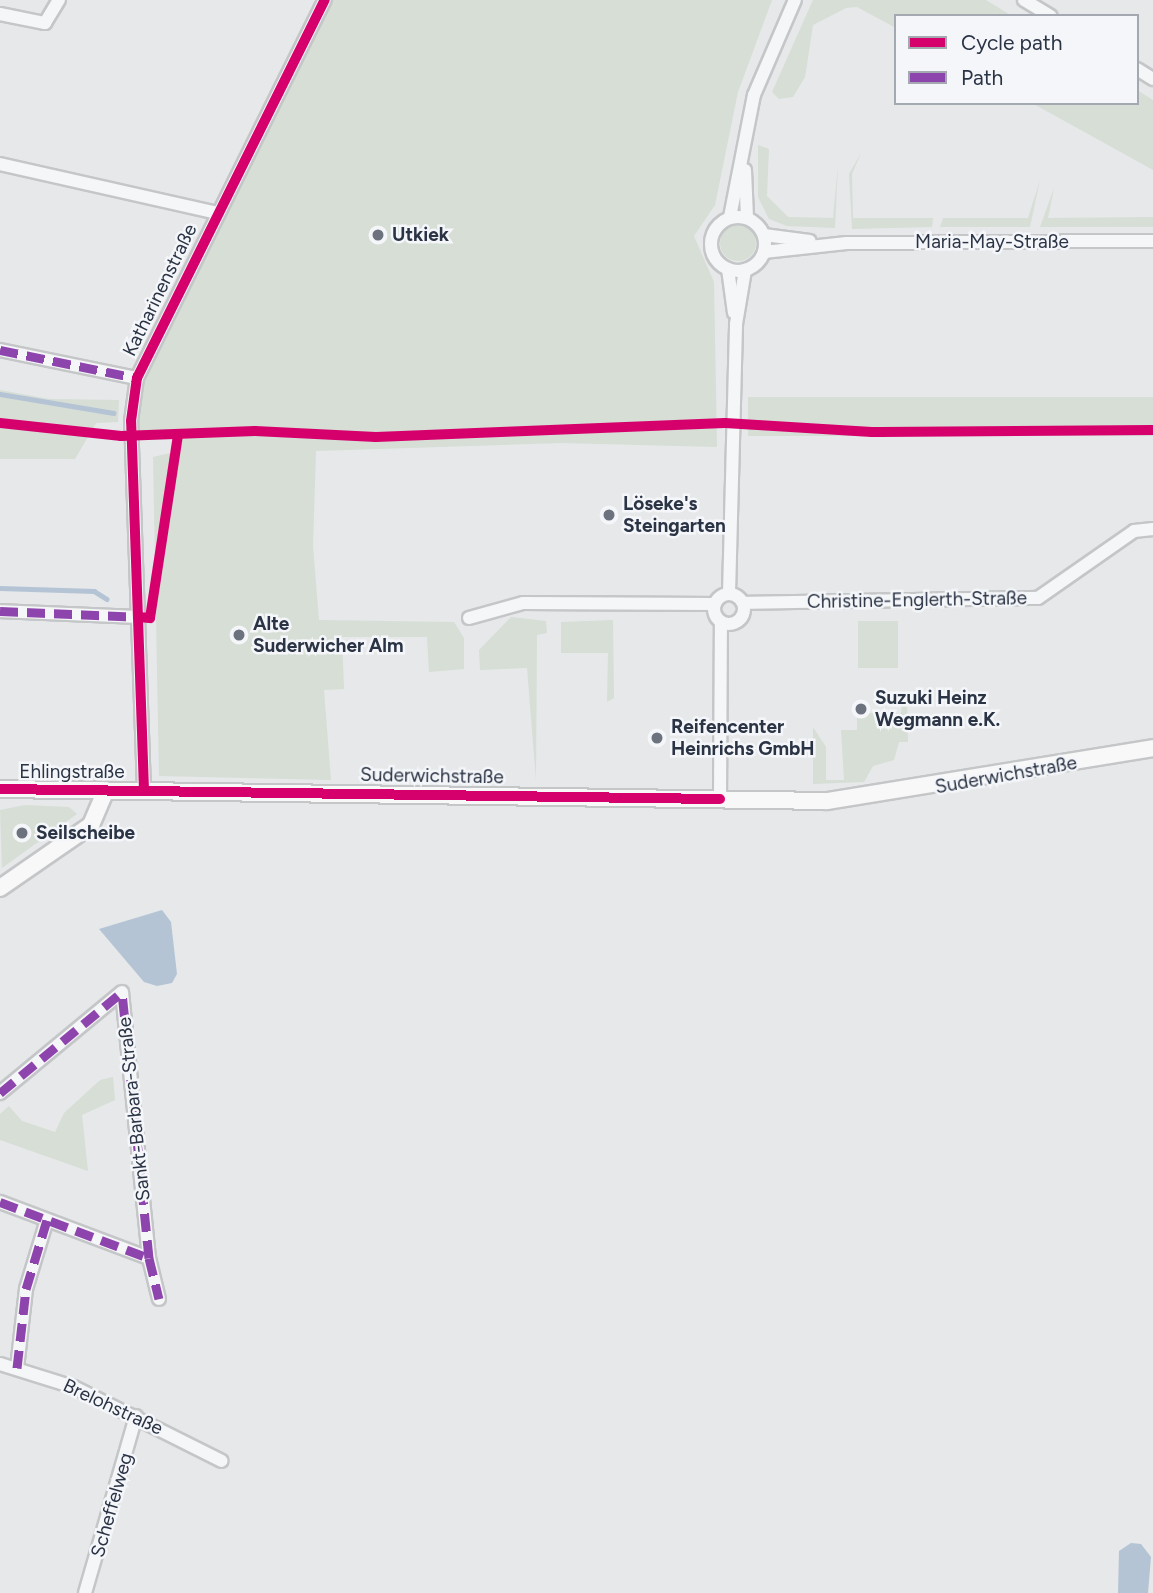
<!DOCTYPE html>
<meta charset="utf-8">
<style>
body{margin:0}
#map{position:relative;width:1153px;height:1593px;overflow:hidden;background:#e6e8ea;font-family:Figtree,sans-serif}
div>[style]{position:absolute}
[style*='--x']{left:calc(var(--x)*1px);top:calc(var(--y)*1px);width:calc(var(--w)*1px);rotate:calc(var(--a)*1deg)}
.green>*{inset:0;background:#d6ded6;transform-origin:0 0}
.round{border-radius:50%}
.water>*{inset:0;background:#b4c4d5}
.stream>*{height:4.5px;margin:-2.25px;padding:0 2.25px;transform-origin:2.25px;border-radius:2.25px;background:#b4c4d5}
.roads{filter:drop-shadow(2px 0 #c4c6c8) drop-shadow(-2px 0 #c4c6c8) drop-shadow(0 2px #c4c6c8) drop-shadow(0 -2px #c4c6c8)}
.street>*{height:12px;margin:-6px;padding:0 6px;transform-origin:6px;border-radius:6px;background:#f5f6f7}
.street>.ring{margin:-6px;padding:0;box-sizing:content-box;background:none;border:12px solid #f5f6f7;border-radius:50%}
.secondary>*{height:16px;margin:-8px;padding:0 8px;transform-origin:8px;border-radius:8px;background:#f8f8f8}
.quiet>*{height:9px;margin-top:-4.5px;transform-origin:0;background:repeating-linear-gradient(90deg,#8e44ad 0 18px,transparent 0 27px)}
.cycleway>*{height:10px;margin:-5px;padding:0 5px;transform-origin:5px;border-radius:5px;background:#d6006c}
.dots>*{width:19px;height:19px;translate:-50% -50%;box-sizing:border-box;border:4px solid #f4f6f9;border-radius:50%}
span{translate:-50% -50%;white-space:nowrap;text-align:center;line-height:1.15;-webkit-text-stroke:5px #f4f6f9;paint-order:stroke}
.poi-label{font-size:19px;color:#2b3445;font-weight:700}
.left{translate:0 -50%;text-align:left}
.street-label{font-size:19px;color:#2b3445}
.legend{position:absolute;left:894px;top:14px;width:245px;height:91px;box-sizing:border-box;background:#f4f6f9;border:2px solid #a4a8b1;margin:0;padding:9px 12px;list-style:none;font-size:21px;color:#2b3445}
.legend li{display:flex;align-items:center;gap:14px;height:35px}
.legend b{width:35px;border:2px solid #a4a8b1}
</style>
<div id="map">
<div class="green">
<div style="clip-path:polygon(331px 0,772px 0,738px 92px,715px 205px,694px 236px,714px 282px,717px 447px,561px 443px,316px 451px,313px 546px,319px 620px,454px 622px,464px 638px,464px 669px,429px 672px,427px 637px,342px 637px,344px 689px,324px 690px,331px 780px,159px 776px,153px 457px,179px 451px,176px 430px,137px 432px,143px 375px)"></div>
<div style="clip-path:polygon(813px 0,986px 0,1012px 16px,896px 16px,896px 28px,857px 7px,846px 8px,813px 25px,805px 77px,793px 97px,779px 99px,772px 92px)"></div>
<div style="clip-path:polygon(1137px 90px,1153px 100px,1153px 170px,1032px 103px,1137px 103px)"></div>
<div style="clip-path:polygon(758px 145px,769px 149px,767px 196px,788px 217px,833px 218px,838px 165px,835px 228px,787px 226px,769px 219px,758px 197px)"></div>
<div style="clip-path:polygon(861px 153px,852px 174px,853px 218px,933px 218px,932px 227px,852px 229px,849px 174px)"></div>
<div style="clip-path:polygon(1040px 180px,1030px 227px,940px 227px,943px 218px,1028px 218px)"></div>
<div style="clip-path:polygon(1054px 188px,1048px 218px,1153px 217px,1153px 227px,1040px 227px)"></div>
<div class="round" style="left:720px;top:225px;width:36px;height:36px"></div>
<div style="clip-path:polygon(0 390px,49px 399px,119px 400px,118px 422px,96px 423px,75px 459px,0 459px)"></div>
<div style="left:1153px;top:397px;width:39px;height:405px;rotate:90deg"></div>
<div style="clip-path:polygon(511px 617px,546px 621px,547px 633px,537px 635px,536px 780px,527px 668px,480px 670px,479px 650px)"></div>
<div style="clip-path:polygon(613px 620px,614px 698px,607px 702px,608px 653px,561px 653px,561px 622px)"></div>
<div style="left:858px;top:621px;width:40px;height:47px"></div>
<div style="clip-path:polygon(902px 703px,907px 703px,908px 742px,899px 742px,894px 760px,873px 766px,864px 782px,813px 784px,813px 727px,826px 747px,826px 780px,844px 780px,841px 730px,857px 730px,857px 713px,901px 713px)"></div>
<div style="clip-path:polygon(25px 805px,69px 807px,77px 814px,2px 868px,0 810px)"></div>
<div style="clip-path:polygon(113px 1077px,115px 1100px,82px 1115px,88px 1171px,0 1140px,0 1114px,9px 1106px,22px 1121px,55px 1132px,64px 1113px,100px 1080px)"></div>
</div>
<div class="water">
<div style="clip-path:polygon(162px 910px,171px 922px,177px 974px,172px 983px,157px 986px,144px 982px,99px 929px)"></div>
<div style="clip-path:polygon(1131px 1543px,1141px 1544px,1151px 1557px,1148px 1593px,1118px 1593px,1119px 1551px)"></div>
</div>
<div class="stream">
<div style="--x:0;--y:394;--w:115;--a:9.5"></div>
<div style="--x:0;--y:588;--w:94;--a:1.8"></div>
<div style="--x:94;--y:591;--w:15;--a:32"></div>
</div>
<div class="roads">
<div class="street">
<div style="--x:1024;--y:0;--w:31;--a:31"></div>
<div style="--x:0;--y:14;--w:46;--a:11.3"></div>
<div style="--x:45;--y:23;--w:27;--a:-59"></div>
<div style="--x:1137;--y:69;--w:19;--a:32"></div>
<div style="--x:0;--y:164;--w:222;--a:12.7"></div>
<div style="--x:745;--y:170;--w:48;--a:87.6"></div>
<div class="ring" style="left:711px;top:217px;width:42px;height:42px"></div>
<div style="--x:730;--y:217;--w:124;--a:-78.9"></div>
<div style="--x:754;--y:95;--w:103;--a:-66.7"></div>
<div style="--x:764;--y:235;--w:46;--a:7.4"></div>
<div style="--x:764;--y:252;--w:83;--a:-6.2"></div>
<div style="--x:847;--y:243;--w:306;--a:-0.4"></div>
<div style="--x:728;--y:269;--w:44;--a:82.2"></div>
<div style="--x:0;--y:350;--w:140;--a:11.6"></div>
<div class="ring" style="left:714px;top:594px;width:18px;height:18px"></div>
<div style="--x:729;--y:594;--w:270;--a:-88.5"></div>
<div style="--x:736;--y:324;--w:55;--a:-80.5"></div>
<div style="--x:743;--y:603;--w:295;--a:-1"></div>
<div style="--x:1038;--y:598;--w:117;--a:-34.9"></div>
<div style="--x:1134;--y:531;--w:19;--a:-6"></div>
<div style="--x:0;--y:611;--w:138;--a:2.5"></div>
<div style="--x:469;--y:618;--w:56;--a:-15.5"></div>
<div style="--x:523;--y:603;--w:192;--a:0.3"></div>
<div style="--x:144;--y:790;--w:369;--a:-92"></div>
<div style="--x:131;--y:421;--w:43;--a:-82.1"></div>
<div style="--x:137;--y:378;--w:422;--a:-63.6"></div>
<div style="--x:720;--y:799;--w:176;--a:-89.7"></div>
<div style="--x:0;--y:1093;--w:158;--a:-39.6"></div>
<div style="--x:0;--y:1202;--w:159;--a:20.6"></div>
<div style="--x:149;--y:1258;--w:267;--a:-95.8"></div>
<div style="--x:149;--y:1258;--w:42;--a:76.3"></div>
<div style="--x:0;--y:1364;--w:77;--a:17.3"></div>
<div style="--x:74;--y:1387;--w:165;--a:26.6"></div>
<div style="--x:17;--y:1368;--w:80;--a:-83.5"></div>
<div style="--x:26;--y:1289;--w:72;--a:-73.1"></div>
<div style="--x:85;--y:1593;--w:184;--a:-73.9"></div>
</div>
<div class="secondary">
<div style="--x:0;--y:789;--w:827;--a:0.83"></div>
<div style="--x:827;--y:801;--w:330;--a:-9.2"></div>
<div style="--x:0;--y:888;--w:111;--a:-34.7"></div>
<div style="--x:91;--y:825;--w:38;--a:-67"></div>
</div>
</div>
<div class="quiet">
<div style="--x:0;--y:350;--w:140;--a:11.6"></div>
<div style="--x:0;--y:611;--w:143;--a:2.4"></div>
<div style="--x:0;--y:1093;--w:158;--a:-39.6"></div>
<div style="--x:0;--y:1202;--w:159;--a:20.6"></div>
<div style="--x:149;--y:1258;--w:267;--a:-95.8"></div>
<div style="--x:149;--y:1258;--w:42;--a:76.3"></div>
<div style="--x:17;--y:1368;--w:80;--a:-83.5"></div>
<div style="--x:26;--y:1289;--w:72;--a:-73.1"></div>
</div>
<div class="cycleway">
<div style="--x:0;--y:423;--w:122;--a:6.1"></div>
<div style="--x:121;--y:436;--w:134;--a:-2.1"></div>
<div style="--x:255;--y:431;--w:121;--a:2.8"></div>
<div style="--x:376;--y:437;--w:349;--a:-2.3"></div>
<div style="--x:725;--y:423;--w:147;--a:3.5"></div>
<div style="--x:872;--y:432;--w:281;--a:-0.4"></div>
<div style="--x:138;--y:617;--w:12;--a:5"></div>
<div style="--x:150;--y:618;--w:186;--a:-81.3"></div>
<div style="--x:0;--y:789;--w:720;--a:0.8"></div>
<div style="--x:144;--y:790;--w:369;--a:-92"></div>
<div style="--x:131;--y:421;--w:43;--a:-82.1"></div>
<div style="--x:137;--y:378;--w:422;--a:-63.6"></div>
</div>
<div class="dots">
<div style="left:378px;top:235px;background:#6c737f"></div>
<div style="left:609px;top:515px;background:#6c737f"></div>
<div style="left:239px;top:635px;background:#6c737f"></div>
<div style="left:861px;top:709px;background:#6c737f"></div>
<div style="left:657px;top:738px;background:#6c737f"></div>
<div style="left:22px;top:833px;background:#6c737f"></div>
</div>
<div class="poi-label">
<span class="left" style="left:392px;top:235px">Utkiek</span>
<span class="left" style="left:623px;top:515px">Löseke's<br>Steingarten</span>
<span class="left" style="left:253px;top:635px">Alte<br>Suderwicher Alm</span>
<span class="left" style="left:875px;top:709px">Suzuki Heinz<br>Wegmann e.K.</span>
<span class="left" style="left:671px;top:738px">Reifencenter<br>Heinrichs GmbH</span>
<span class="left" style="left:36px;top:833px">Seilscheibe</span>
</div>
<div class="street-label">
<span style="left:992px;top:242px">Maria-May-Straße</span>
<span style="left:160px;top:290px;rotate:-64deg">Katharinenstraße</span>
<span style="left:917px;top:600px;rotate:-1deg">Christine-Englerth-Straße</span>
<span style="left:72px;top:772px">Ehlingstraße</span>
<span style="left:1006px;top:775px;rotate:-10deg">Suderwichstraße</span>
<span style="left:432px;top:776px;rotate:1deg">Suderwichstraße</span>
<span style="left:134px;top:1109px;rotate:-96deg">Sankt-Barbara-Straße</span>
<span style="left:113px;top:1407px;rotate:25deg">Brelohstraße</span>
<span style="left:112px;top:1505px;rotate:-74deg">Scheffelweg</span>
</div>
<ul class="legend">
<li><b style="height:9px;background:#d6006c"></b>Cycle path</li>
<li><b style="height:9px;background:#8e44ad"></b>Path</li>
</ul>
</div>
